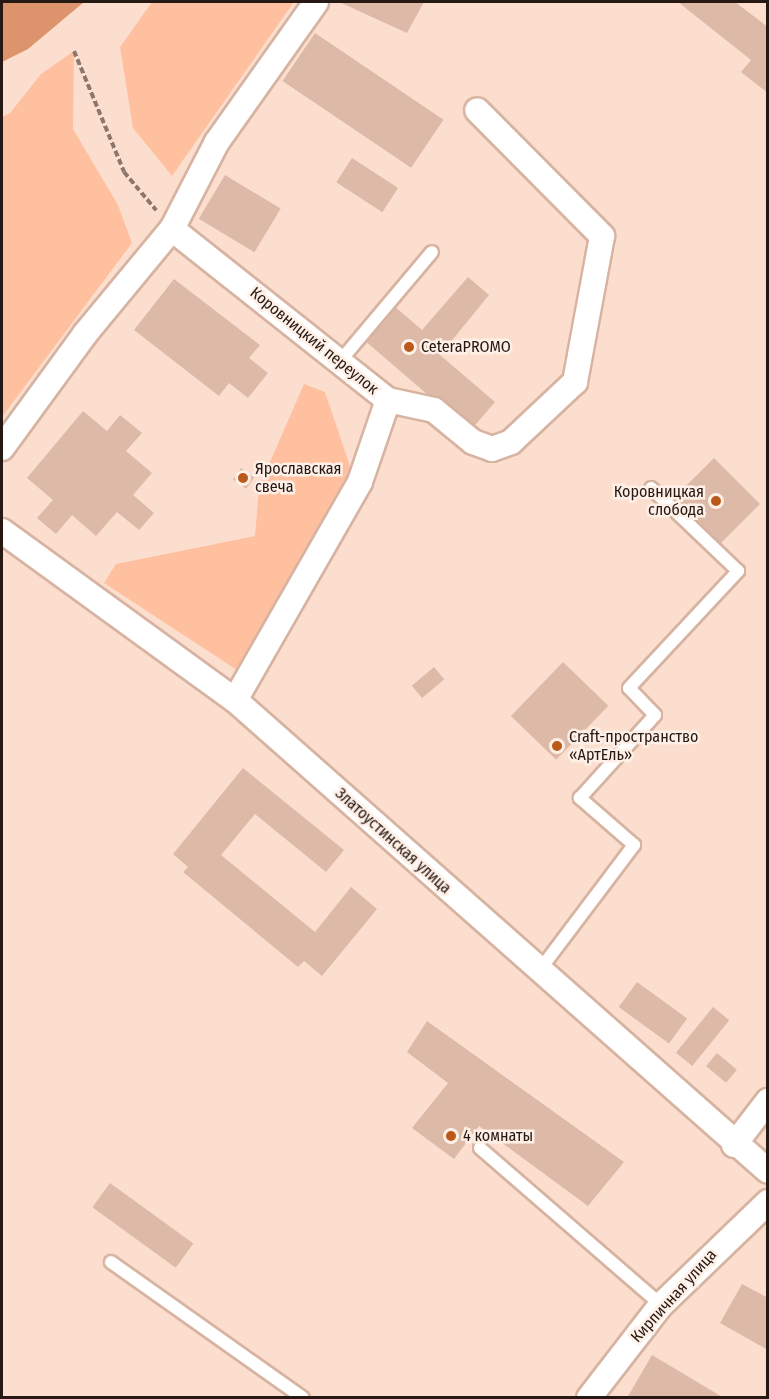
<!DOCTYPE html>
<meta charset="utf-8">
<style>
body{margin:0}
#map{position:relative;width:769px;height:1399px;overflow:hidden;background:#fcdecf;font-family:"Fira Sans Condensed",sans-serif}
div>[style]{position:absolute}
[style*='--x']{left:calc(var(--x)*1px);top:calc(var(--y)*1px);width:calc(var(--w)*1px);rotate:calc(var(--a)*1deg)}
.green>*{inset:0;background:#ffc0a0}
.water>*{inset:0;background:#dd936c}
.building>*{inset:0;background:#ddb9a7;transform-origin:0 0}
.path>*{height:4px;margin-top:-2px;transform-origin:0;background:repeating-linear-gradient(90deg,#8d776d 0 6px,transparent 0 9px)}
.roads{filter:drop-shadow(2px 0 #d7b3a1) drop-shadow(-2px 0 #d7b3a1) drop-shadow(0 2px #d7b3a1) drop-shadow(0 -2px #d7b3a1)}
.service>*{height:12px;margin:-6px;padding:0 6px;transform-origin:6px;border-radius:6px;background:#fff}
.minor>*{height:24px;margin:-12px;padding:0 12px;transform-origin:12px;border-radius:12px;background:#fff}
.dots>*{width:16px;height:16px;translate:-50% -50%;box-sizing:border-box;border:3px solid #feefe7;border-radius:50%}
span{translate:-50% -50%;white-space:nowrap;text-align:center;line-height:1.15;-webkit-text-stroke:5px #feefe7;paint-order:stroke}
.street-label{font-size:16px;color:#261913}
.poi-label{font-size:16px;color:#261913}
.left{translate:0 -50%;text-align:left}
.right{translate:-100% -50%;text-align:right}
.frame{position:absolute;inset:0;border:3px solid #261913;pointer-events:none}
</style>
<div id="map">
<div class="green">
<div style="clip-path:polygon(152px 2px,294px 2px,172px 176px,133px 128px,120px 47px)"></div>
<div style="clip-path:polygon(74px 51px,73px 129px,118px 205px,132px 243px,2px 417px,2px 117px,10px 113px,41px 74px)"></div>
<div style="clip-path:polygon(304px 384px,325px 392px,356px 484px,240px 672px,104px 583px,116px 564px,255px 536px,259px 487px)"></div>
</div>
<div class="water">
<div style="clip-path:polygon(2px 2px,84px 2px,28px 49px,2px 62px)"></div>
</div>
<div class="building">
<div style="clip-path:polygon(339px 2px,424px 2px,407px 33px)"></div>
<div style="clip-path:polygon(678px 2px,735px 2px,768px 27px,768px 93px,741px 72px,751px 60px)"></div>
<div style="left:315px;top:33px;width:155px;height:58px;rotate:34deg"></div>
<div style="left:352px;top:158px;width:55px;height:29px;rotate:33deg"></div>
<div style="left:225px;top:175px;width:65px;height:51px;rotate:31deg"></div>
<div style="clip-path:polygon(468px 277px,489px 295px,440px 355px,495px 402px,470px 431px,364px 340px,393px 305px,422px 330px)"></div>
<div style="clip-path:polygon(174px 279px,260px 345px,249px 358px,268px 373px,248px 398px,229px 383px,219px 396px,134px 330px)"></div>
<div style="clip-path:polygon(83px 411px,107px 431px,120px 415px,142px 433px,126px 451px,152px 473px,133px 495px,154px 513px,139px 530px,117px 512px,96px 536px,72px 515px,56px 534px,37px 518px,53px 500px,27px 478px)"></div>
<div style="left:714px;top:458px;width:65px;height:57px;rotate:45deg"></div>
<div style="left:241px;top:468px;width:16px;height:14px;rotate:35deg"></div>
<div style="left:563px;top:662px;width:63px;height:75px;rotate:44deg"></div>
<div style="left:434px;top:667px;width:16px;height:29px;rotate:50deg"></div>
<div style="clip-path:polygon(243px 768px,344px 850px,326px 872px,255px 814px,221px 855px,315px 932px,351px 887px,377px 909px,322px 976px,304px 961px,298px 967px,183px 872px,188px 867px,173px 854px)"></div>
<div style="left:637px;top:982px;width:62px;height:31px;rotate:36deg"></div>
<div style="left:713px;top:1007px;width:21px;height:59px;rotate:39deg"></div>
<div style="clip-path:polygon(427px 1021px,624px 1162px,588px 1206px,479px 1126px,454px 1159px,412px 1128px,448px 1083px,407px 1052px)"></div>
<div style="left:717px;top:1053px;width:26px;height:17px;rotate:40deg"></div>
<div style="left:110px;top:1183px;width:103px;height:30px;rotate:36deg"></div>
<div style="clip-path:polygon(742px 1284px,768px 1298px,768px 1350px,720px 1323px)"></div>
<div style="clip-path:polygon(652px 1355px,724px 1398px,627px 1398px)"></div>
</div>
<div class="path">
<div style="--x:74;--y:51;--w:131;--a:67.5"></div>
<div style="--x:124;--y:172;--w:50;--a:49.9"></div>
</div>
<div class="roads">
<div class="service">
<div style="--x:341;--y:360;--w:141;--a:-49.9"></div>
<div style="--x:539;--y:971;--w:158;--a:-53"></div>
<div style="--x:634;--y:845;--w:72;--a:-139"></div>
<div style="--x:580;--y:798;--w:112;--a:-47.9"></div>
<div style="--x:655;--y:715;--w:37;--a:-134"></div>
<div style="--x:629;--y:688;--w:160;--a:-47"></div>
<div style="--x:738;--y:571;--w:120;--a:-136.3"></div>
<div style="--x:480;--y:1148;--w:240;--a:40.9"></div>
<div style="--x:111;--y:1262;--w:235;--a:35.3"></div>
</div>
<div class="minor">
<div style="--x:172;--y:229;--w:275;--a:38.4"></div>
<div style="--x:388;--y:400;--w:87;--a:108.9"></div>
<div style="--x:360;--y:482;--w:251;--a:119.8"></div>
<div style="--x:388;--y:400;--w:47;--a:12.3"></div>
<div style="--x:434;--y:410;--w:50;--a:39.4"></div>
<div style="--x:473;--y:442;--w:20;--a:20"></div>
<div style="--x:492;--y:449;--w:20;--a:-20"></div>
<div style="--x:511;--y:442;--w:88;--a:-43.2"></div>
<div style="--x:575;--y:382;--w:148;--a:-79.5"></div>
<div style="--x:602;--y:236;--w:177;--a:-134.8"></div>
<div style="--x:2;--y:448;--w:141;--a:-53.9"></div>
<div style="--x:85;--y:334;--w:136;--a:-50.4"></div>
<div style="--x:172;--y:229;--w:98;--a:-62.7"></div>
<div style="--x:217;--y:142;--w:171;--a:-54.7"></div>
<div style="--x:2;--y:531;--w:288;--a:36"></div>
<div style="--x:235;--y:700;--w:711;--a:41.47"></div>
<div style="--x:734;--y:1145;--w:56;--a:-52.3"></div>
<div style="--x:589;--y:1398;--w:118;--a:-52.3"></div>
<div style="--x:661;--y:1305;--w:149;--a:-43.9"></div>
</div>
</div>
<div class="dots">
<div style="left:409px;top:347px;background:#ba591a"></div>
<div style="left:243px;top:478px;background:#ba591a"></div>
<div style="left:716px;top:501px;background:#ba591a"></div>
<div style="left:557px;top:746px;background:#ba591a"></div>
<div style="left:451px;top:1136px;background:#ba591a"></div>
</div>
<div class="street-label">
<span style="left:314px;top:341px;rotate:39deg">Коровницкий переулок</span>
<span style="left:393px;top:841px;rotate:42deg">Златоустинская улица</span>
<span style="left:674px;top:1296px;rotate:-48deg">Кирпичная улица</span>
</div>
<div class="poi-label">
<span class="left" style="left:421px;top:347px">CeteraPROMO</span>
<span class="left" style="left:255px;top:478px">Ярославская<br>свеча</span>
<span class="right" style="left:704px;top:501px">Коровницкая<br>слобода</span>
<span class="left" style="left:569px;top:746px">Craft-пространство<br>«АртЕль»</span>
<span class="left" style="left:463px;top:1136px">4 комнаты</span>
</div>
<div class="frame"></div>
</div>
